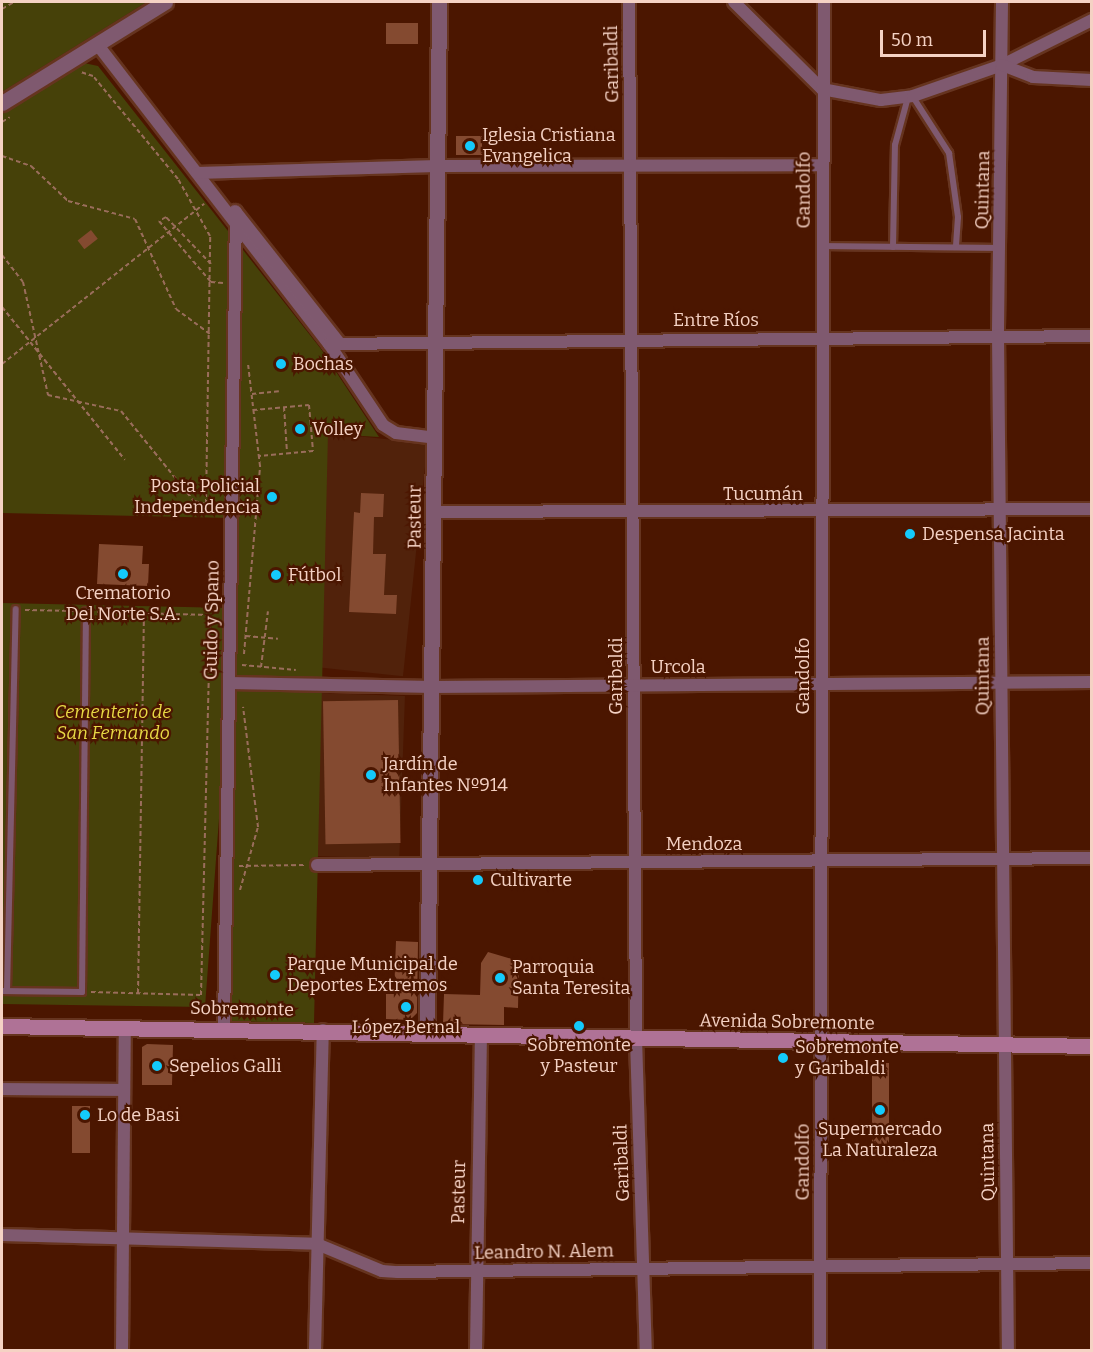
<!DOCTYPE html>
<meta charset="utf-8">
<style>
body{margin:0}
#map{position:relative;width:1093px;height:1352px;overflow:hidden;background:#4b1600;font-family:Bitter,serif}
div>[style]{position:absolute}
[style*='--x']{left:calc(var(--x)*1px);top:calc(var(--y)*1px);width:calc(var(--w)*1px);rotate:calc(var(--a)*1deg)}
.built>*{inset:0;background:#51220b;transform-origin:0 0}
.green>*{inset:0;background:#464109}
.building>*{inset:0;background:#844a30;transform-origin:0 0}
.path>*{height:2px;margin-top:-1px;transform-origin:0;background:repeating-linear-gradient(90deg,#9a6d5b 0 4.5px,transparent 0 7.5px)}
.roads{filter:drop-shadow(2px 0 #66341f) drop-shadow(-2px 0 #66341f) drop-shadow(0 2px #66341f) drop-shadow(0 -2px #66341f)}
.service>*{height:6px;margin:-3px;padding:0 3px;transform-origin:3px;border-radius:3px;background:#7f596f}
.minor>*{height:12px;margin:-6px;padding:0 6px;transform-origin:6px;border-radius:6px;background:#7f596f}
.tertiary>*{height:15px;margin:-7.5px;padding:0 7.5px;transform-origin:7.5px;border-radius:7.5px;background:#7f596f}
.secondary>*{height:15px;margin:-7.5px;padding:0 7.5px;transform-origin:7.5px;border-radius:7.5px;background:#af7296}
.dots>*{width:16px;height:16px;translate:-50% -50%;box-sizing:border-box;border:3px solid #4b1600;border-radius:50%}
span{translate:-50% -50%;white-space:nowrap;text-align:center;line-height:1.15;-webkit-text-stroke:4.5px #4b1600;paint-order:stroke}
.street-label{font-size:18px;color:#f5d2c4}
.poi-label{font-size:18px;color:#f5d2c4}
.left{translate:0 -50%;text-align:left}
.right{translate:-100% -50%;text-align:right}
.park-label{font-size:18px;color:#e8da45;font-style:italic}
.frame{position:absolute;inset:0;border:3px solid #f5d2c4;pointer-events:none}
.scale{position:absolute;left:880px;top:30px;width:106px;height:27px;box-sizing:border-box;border:3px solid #f5d2c4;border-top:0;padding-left:8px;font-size:18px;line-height:21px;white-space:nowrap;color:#f5d2c4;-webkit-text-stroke:4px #4b1600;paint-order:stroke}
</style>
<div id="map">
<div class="built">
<div style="left:328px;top:433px;width:100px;height:234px;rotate:6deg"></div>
<div style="left:321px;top:693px;width:84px;height:163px;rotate:2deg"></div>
</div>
<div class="green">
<div style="clip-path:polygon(2px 2px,147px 2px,2px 92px)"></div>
<div style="clip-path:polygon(84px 63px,98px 66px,321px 349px,379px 437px,328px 434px,314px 1023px,224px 1021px,228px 698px,205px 1007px,2px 1004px,2px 603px,230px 608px,231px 518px,2px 513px,2px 114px)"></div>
</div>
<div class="building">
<div style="left:386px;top:23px;width:32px;height:21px"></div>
<div style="left:484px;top:136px;width:19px;height:28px;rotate:90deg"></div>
<div style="left:91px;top:230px;width:11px;height:17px;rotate:52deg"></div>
<div style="clip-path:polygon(361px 493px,384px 494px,383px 517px,374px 517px,373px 554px,386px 554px,384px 595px,397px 595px,396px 614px,349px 612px,354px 512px,360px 513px)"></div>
<div style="clip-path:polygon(99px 544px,143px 546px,142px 564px,149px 564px,148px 586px,97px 584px)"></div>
<div style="left:398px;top:700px;width:143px;height:75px;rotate:89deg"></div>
<div style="clip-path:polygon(396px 941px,418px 942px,417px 1013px,410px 1020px,386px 1019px,386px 994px,394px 994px)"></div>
<div style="clip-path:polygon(488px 952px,519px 961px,518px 1008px,504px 1007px,504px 1025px,443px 1024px,444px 994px,480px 995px,481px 963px)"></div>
<div style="clip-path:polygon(147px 1044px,173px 1045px,172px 1085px,142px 1085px,142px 1047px)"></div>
<div style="left:872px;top:1063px;width:17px;height:94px"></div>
<div style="left:72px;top:1106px;width:18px;height:47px"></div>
</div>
<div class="path">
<div style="--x:2;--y:9;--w:14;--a:-30"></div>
<div style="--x:2;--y:122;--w:9;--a:-32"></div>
<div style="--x:2;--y:156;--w:31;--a:19"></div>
<div style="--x:31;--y:166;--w:51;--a:43.4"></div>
<div style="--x:68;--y:201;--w:69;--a:15"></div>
<div style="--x:135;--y:219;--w:99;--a:65.5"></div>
<div style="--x:176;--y:309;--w:42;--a:36.3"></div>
<div style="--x:2;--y:255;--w:34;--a:52"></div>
<div style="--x:23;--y:282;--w:116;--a:77.5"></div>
<div style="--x:48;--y:395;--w:75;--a:12.4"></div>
<div style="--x:121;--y:411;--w:116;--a:51"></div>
<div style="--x:194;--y:501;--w:12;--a:14"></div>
<div style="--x:206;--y:504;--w:268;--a:-89.1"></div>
<div style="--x:210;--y:236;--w:65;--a:-119.3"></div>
<div style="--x:178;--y:179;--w:134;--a:-129.5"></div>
<div style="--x:93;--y:76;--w:13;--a:-162"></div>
<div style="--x:211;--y:264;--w:65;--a:-133.8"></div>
<div style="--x:166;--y:217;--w:8;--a:150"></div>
<div style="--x:159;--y:221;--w:80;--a:49.6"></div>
<div style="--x:211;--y:282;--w:12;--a:5"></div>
<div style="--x:2;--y:307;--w:196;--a:51.2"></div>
<div style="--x:2;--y:364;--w:258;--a:-38.4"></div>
<div style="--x:252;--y:394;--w:27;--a:-6"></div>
<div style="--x:284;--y:407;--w:45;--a:86.2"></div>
<div style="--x:253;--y:410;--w:56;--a:-5.1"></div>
<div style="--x:309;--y:405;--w:46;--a:85"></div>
<div style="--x:313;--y:451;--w:54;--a:174.7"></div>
<div style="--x:25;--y:610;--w:52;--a:1.1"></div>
<div style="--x:246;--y:636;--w:32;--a:5"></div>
<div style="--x:244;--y:654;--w:189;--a:-85.1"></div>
<div style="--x:260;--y:466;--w:103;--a:-96.7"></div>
<div style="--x:242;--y:665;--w:54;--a:5.3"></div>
<div style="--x:261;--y:667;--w:56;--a:-82.9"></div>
<div style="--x:239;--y:866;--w:66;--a:-0.9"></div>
<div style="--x:240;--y:890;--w:66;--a:-74.1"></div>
<div style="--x:258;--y:827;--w:121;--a:-97.1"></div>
<div style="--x:91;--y:992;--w:110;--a:1.6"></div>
<div style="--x:201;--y:995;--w:380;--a:-88.6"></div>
<div style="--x:210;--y:615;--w:113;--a:-178.5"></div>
<div style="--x:138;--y:993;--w:380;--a:-89.1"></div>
</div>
<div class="roads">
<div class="service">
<div style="--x:913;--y:97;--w:67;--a:57.3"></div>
<div style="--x:949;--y:153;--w:65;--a:82"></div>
<div style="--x:958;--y:217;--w:30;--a:94"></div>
<div style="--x:822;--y:246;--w:178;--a:0.6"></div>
<div style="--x:893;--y:247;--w:102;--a:-88.9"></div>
<div style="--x:895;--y:145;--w:50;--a:-74.8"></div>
<div style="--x:2;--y:991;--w:80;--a:0.7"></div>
<div style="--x:82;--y:992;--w:381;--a:-89.4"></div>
<div style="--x:7;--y:991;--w:382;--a:-88.7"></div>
</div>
<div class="minor">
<div style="--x:629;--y:2;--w:1037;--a:89.61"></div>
<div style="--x:636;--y:1039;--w:311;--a:88.2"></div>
<div style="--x:734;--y:2;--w:124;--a:44.7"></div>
<div style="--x:822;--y:89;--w:60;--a:10.6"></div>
<div style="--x:881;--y:100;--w:32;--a:-7"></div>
<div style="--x:913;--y:96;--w:94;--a:-19.2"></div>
<div style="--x:1002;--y:65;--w:101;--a:-26.6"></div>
<div style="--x:1002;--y:2;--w:333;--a:90.7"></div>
<div style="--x:998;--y:335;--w:1015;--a:89.44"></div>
<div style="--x:97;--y:44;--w:379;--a:52.3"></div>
<div style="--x:329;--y:344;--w:97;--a:56.3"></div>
<div style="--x:383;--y:425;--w:15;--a:32"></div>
<div style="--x:396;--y:433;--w:39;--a:7"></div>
<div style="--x:1002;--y:65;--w:33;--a:21"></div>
<div style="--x:1033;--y:77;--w:59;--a:2.9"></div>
<div style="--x:197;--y:173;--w:240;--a:-1.7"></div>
<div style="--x:437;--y:166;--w:385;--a:-0.1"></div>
<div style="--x:235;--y:211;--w:169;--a:51.7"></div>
<div style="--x:329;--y:344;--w:763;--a:-0.6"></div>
<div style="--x:435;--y:512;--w:657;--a:-0.26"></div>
<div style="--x:229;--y:683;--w:204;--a:1.1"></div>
<div style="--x:433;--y:687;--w:659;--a:-0.43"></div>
<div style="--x:317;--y:865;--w:775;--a:-0.52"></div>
<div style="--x:224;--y:1028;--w:816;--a:-89.16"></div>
<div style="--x:2;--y:1089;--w:122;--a:0.5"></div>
<div style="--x:2;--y:1235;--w:315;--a:1.6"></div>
<div style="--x:317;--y:1244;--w:70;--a:22.6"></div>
<div style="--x:382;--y:1271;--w:16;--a:4"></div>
<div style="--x:398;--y:1272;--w:694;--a:-0.74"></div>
<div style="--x:122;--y:1350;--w:322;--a:-89.5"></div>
<div style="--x:315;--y:1350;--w:320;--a:-88.6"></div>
<div style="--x:476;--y:1350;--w:316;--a:-89.1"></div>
<div style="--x:820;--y:1350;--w:1348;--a:-89.83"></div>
</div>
<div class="tertiary">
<div style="--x:2;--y:103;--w:192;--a:-31.8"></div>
<div style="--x:427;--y:1033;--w:1031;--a:-89.33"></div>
</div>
<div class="secondary">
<div style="--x:2;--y:1026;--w:1090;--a:1.05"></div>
</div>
</div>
<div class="dots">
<div style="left:470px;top:146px;background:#14cafb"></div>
<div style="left:281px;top:364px;background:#14cafb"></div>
<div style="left:300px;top:429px;background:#14cafb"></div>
<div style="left:272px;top:497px;background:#14cafb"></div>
<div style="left:910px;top:534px;background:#14cafb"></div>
<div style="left:123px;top:574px;background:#14cafb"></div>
<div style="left:276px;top:575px;background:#14cafb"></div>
<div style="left:371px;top:775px;background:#14cafb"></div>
<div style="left:478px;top:880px;background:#14cafb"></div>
<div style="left:275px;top:975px;background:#14cafb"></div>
<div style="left:500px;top:978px;background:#14cafb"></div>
<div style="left:406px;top:1007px;background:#14cafb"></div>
<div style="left:579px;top:1026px;background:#14cafb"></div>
<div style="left:783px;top:1058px;background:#14cafb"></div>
<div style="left:157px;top:1066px;background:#14cafb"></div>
<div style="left:880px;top:1110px;background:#14cafb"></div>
<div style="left:85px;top:1115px;background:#14cafb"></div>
</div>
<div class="street-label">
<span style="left:612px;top:64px;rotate:-91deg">Garibaldi</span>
<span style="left:804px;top:190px;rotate:-90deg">Gandolfo</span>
<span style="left:983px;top:190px;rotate:-89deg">Quintana</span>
<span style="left:716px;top:320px">Entre Ríos</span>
<span style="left:763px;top:494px">Tucumán</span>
<span style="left:415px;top:517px;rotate:-90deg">Pasteur</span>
<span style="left:212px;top:620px;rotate:-89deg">Guido y Spano</span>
<span style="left:678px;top:667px">Urcola</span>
<span style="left:616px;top:676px;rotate:-90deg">Garibaldi</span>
<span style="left:803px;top:676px;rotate:-90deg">Gandolfo</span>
<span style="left:983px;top:676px;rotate:-90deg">Quintana</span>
<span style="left:704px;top:844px">Mendoza</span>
<span style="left:242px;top:1009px;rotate:1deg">Sobremonte</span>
<span style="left:787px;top:1022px;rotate:1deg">Avenida Sobremonte</span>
<span style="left:803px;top:1162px;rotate:-90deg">Gandolfo</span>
<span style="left:988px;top:1162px;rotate:-91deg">Quintana</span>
<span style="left:622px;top:1163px;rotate:-92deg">Garibaldi</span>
<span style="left:459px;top:1192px;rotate:-89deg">Pasteur</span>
<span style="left:544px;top:1252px;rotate:-1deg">Leandro N. Alem</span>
</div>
<div class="poi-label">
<span class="left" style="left:482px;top:146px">Iglesia Cristiana<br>Evangelica</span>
<span class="left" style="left:293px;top:364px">Bochas</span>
<span class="left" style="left:312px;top:429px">Volley</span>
<span class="right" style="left:260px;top:497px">Posta Policial<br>Independencia</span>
<span class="left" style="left:922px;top:534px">Despensa Jacinta</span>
<span class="left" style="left:288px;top:575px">Fútbol</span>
<span style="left:123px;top:604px">Crematorio<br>Del Norte S.A.</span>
<span class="left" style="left:383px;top:775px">Jardín de<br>Infantes Nº914</span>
<span class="left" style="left:490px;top:880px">Cultivarte</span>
<span class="left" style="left:287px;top:975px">Parque Municipal de<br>Deportes Extremos</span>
<span class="left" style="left:512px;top:978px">Parroquia<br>Santa Teresita</span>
<span style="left:406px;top:1027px">López Bernal</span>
<span style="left:579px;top:1056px">Sobremonte<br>y Pasteur</span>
<span class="left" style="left:795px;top:1058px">Sobremonte<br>y Garibaldi</span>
<span class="left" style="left:169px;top:1066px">Sepelios Galli</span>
<span class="left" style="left:97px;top:1115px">Lo de Basi</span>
<span style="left:880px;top:1140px">Supermercado<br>La Naturaleza</span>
</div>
<div class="park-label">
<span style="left:113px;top:723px">Cementerio de<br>San Fernando</span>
</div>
<div class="frame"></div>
<div class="scale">50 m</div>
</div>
